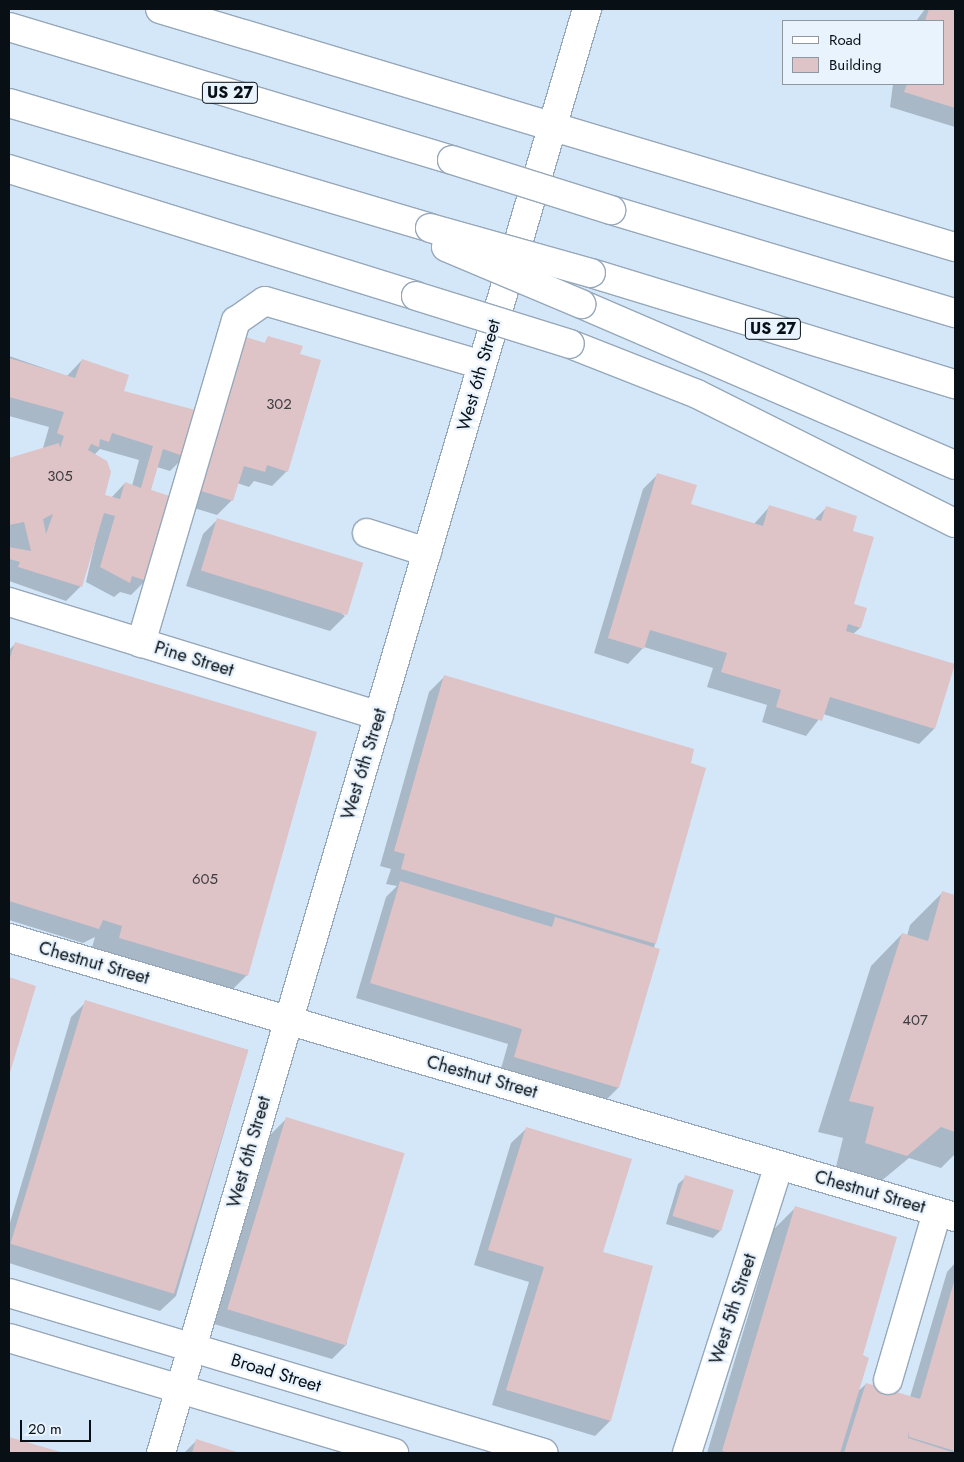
<!DOCTYPE html>
<style>
body{margin:0}
#map{position:relative;width:964px;height:1462px;overflow:hidden;background:#d4e7f9;font-family:Jost,sans-serif}
div>[style]{position:absolute}
[style*='--x']{left:calc(var(--x)*1px);top:calc(var(--y)*1px);width:calc(var(--w)*1px);rotate:calc(var(--a)*1deg)}
.shadow>*{inset:0;background:#0003}
.building>*{inset:0;background:#dec3c7;transform-origin:0 0}
.roads{filter:drop-shadow(1px 0 #96a8b9) drop-shadow(-1px 0 #96a8b9) drop-shadow(0 1px #96a8b9) drop-shadow(0 -1px #96a8b9)}
.minor>*{height:28px;margin:-14px;padding:0 14px;transform-origin:14px;border-radius:14px;background:#fff}
.highway>*{height:28px;margin:-14px;padding:0 14px;transform-origin:14px;border-radius:14px;background:#fff}
.bridges{filter:drop-shadow(1px 0 #96a8b9) drop-shadow(-1px 0 #96a8b9) drop-shadow(0 1px #96a8b9) drop-shadow(0 -1px #96a8b9)}
.highway-bridge>*{height:28px;margin:-14px;padding:0 14px;transform-origin:14px;border-radius:14px;background:#fff}
span{translate:-50% -50%;white-space:nowrap;text-align:center;line-height:1.15;-webkit-text-stroke:4.5px #e8f3fe;paint-order:stroke}
.number-label{font-size:15px;color:#3e3d42}
.number-label span{-webkit-text-stroke-width:0}
.shield-label span{padding:1px 4px;background:#e8f3fe;border:1px solid;border-radius:4px;-webkit-text-stroke-width:0}
.shield-label{font-size:16px;color:#091015;font-weight:700}
.street-label{font-size:18px;color:#091015}
.frame{position:absolute;inset:0;border:10px solid #091015;pointer-events:none}
.legend{position:absolute;left:782px;top:20px;width:162px;height:65px;box-sizing:border-box;background:#e8f3fe;border:1px solid #8f98a1;margin:0;padding:6px 9px;list-style:none;font-size:15px;color:#091015}
.legend li{display:flex;align-items:center;gap:10px;height:25px}
.legend b{width:25px;border:1px solid #8f98a1}
.scale{position:absolute;left:20px;top:1420px;width:71px;height:22px;box-sizing:border-box;border:2px solid #091015;border-top:0;padding-left:6px;font-size:15px;line-height:18px;white-space:nowrap;color:#091015;-webkit-text-stroke:4px #e8f3fe;paint-order:stroke}
</style>
<div id="map">
<div class="shadow">
<div style="clip-path:polygon(925px 9px,955px 9px,955px 127px,890px 107px,893px 84px,943px 84px,943px 21px,916px 21px)"></div>
<div style="clip-path:polygon(268px 337px,299px 355px,287px 471px,272px 486px,254px 481px,249px 487px,237px 483px,232px 500px,217px 515px,184px 505px)"></div>
<div style="clip-path:polygon(evenodd,9px 356px,67px 376px,82px 360px,122px 392px,185px 456px,170px 471px,157px 467px,149px 491px,146px 580px,131px 595px,120px 592px,114px 597px,86px 582px,98px 530px,81px 586px,66px 601px,9px 581px,9px 459px,48px 450px,43px 448px,49px 427px,9px 416px,9px 356px,100px 449px,139px 460px,132px 486px,125px 483px,111px 498px,104px 496px,110px 472px,95px 454px,100px 449px)"></div>
<div style="clip-path:polygon(658px 474px,689px 505px,754px 524px,770px 506px,814px 520px,826px 508px,851px 531px,852px 605px,860px 628px,853px 634px,953px 665px,934px 729px,919px 744px,823px 714px,806px 736px,762px 722px,767px 705px,707px 687px,713px 668px,644px 647px,628px 664px,594px 653px,643px 489px)"></div>
<div style="clip-path:polygon(218px 519px,345px 616px,330px 631px,186px 586px,203px 534px)"></div>
<div style="clip-path:polygon(15px 644px,247px 975px,213px 1009px,85px 972px,95px 937px,83px 943px,9px 920px,9px 650px)"></div>
<div style="clip-path:polygon(444px 677px,689px 764px,655px 944px,618px 1088px,603px 1103px,500px 1072px,508px 1044px,356px 998px,386px 897px,397px 886px,386px 884px,391px 869px,380px 866px,429px 692px)"></div>
<div style="clip-path:polygon(942px 893px,955px 897px,955px 1154px,941px 1168px,909px 1158px,874px 1187px,834px 1175px,843px 1138px,818px 1132px,871px 966px,902px 934px,907px 936px,910px 925px)"></div>
<div style="clip-path:polygon(9px 979px,34px 986px,9px 1074px)"></div>
<div style="clip-path:polygon(86px 1002px,248px 1050px,176px 1296px,160px 1311px,9px 1263px,9px 1226px,71px 1017px)"></div>
<div style="clip-path:polygon(286px 1119px,347px 1344px,332px 1359px,214px 1324px,271px 1134px)"></div>
<div style="clip-path:polygon(527px 1128px,602px 1252px,651px 1267px,610px 1421px,595px 1436px,492px 1405px,529px 1282px,474px 1265px,511px 1143px)"></div>
<div style="clip-path:polygon(686px 1177px,720px 1231px,713px 1238px,666px 1224px,678px 1184px)"></div>
<div style="clip-path:polygon(795px 1208px,862px 1356px,857px 1392px,866px 1384px,910px 1397px,947px 1272px,955px 1263px,955px 1453px,707px 1453px,774px 1229px)"></div>
<div style="clip-path:polygon(9px 1438px,62px 1453px,9px 1453px)"></div>
<div style="clip-path:polygon(196px 1441px,237px 1453px,184px 1453px)"></div>
</div>
<div class="building">
<div style="clip-path:polygon(929px 9px,955px 9px,955px 108px,904px 92px,907px 84px,943px 84px,943px 21px,925px 21px)"></div>
<div style="clip-path:polygon(243px 336px,265px 343px,268px 336px,303px 346px,300px 354px,321px 360px,288px 472px,267px 465px,265px 472px,244px 466px,233px 501px,198px 490px)"></div>
<div style="clip-path:polygon(evenodd,9px 358px,75px 378px,82px 359px,129px 375px,124px 391px,199px 411px,186px 457px,163px 449px,151px 490px,173px 497px,147px 581px,132px 576px,130px 583px,100px 567px,115px 516px,104px 513px,82px 587px,18px 567px,20px 562px,9px 559px,9px 547px,31px 551px,24px 522px,9px 525px,9px 458px,59px 443px,60px 448px,64px 436px,57px 433px,64px 412px,9px 397px,9px 358px,112px 433px,153px 446px,141px 488px,125px 482px,120px 499px,105px 495px,111px 472px,107px 461px,88px 450px,91px 444px,99px 447px,100px 439px,109px 442px,112px 433px,9px 358px,53px 514px,46px 534px,43px 519px,53px 514px)"></div>
<div style="clip-path:polygon(657px 473px,697px 485px,691px 504px,763px 526px,769px 505px,821px 521px,826px 506px,857px 516px,853px 531px,874px 537px,854px 604px,867px 608px,861px 628px,848px 624px,846px 631px,955px 664px,935px 729px,830px 697px,822px 721px,776px 707px,781px 690px,721px 672px,727px 653px,650px 630px,644px 649px,608px 638px)"></div>
<div style="left:217px;top:518px;width:153px;height:55px;rotate:17deg"></div>
<div style="clip-path:polygon(15px 642px,317px 732px,248px 976px,119px 938px,122px 926px,103px 920px,99px 929px,9px 901px,9px 661px)"></div>
<div style="clip-path:polygon(444px 675px,694px 749px,691px 763px,706px 768px,656px 944px,401px 869px,405px 854px,394px 851px)"></div>
<div style="clip-path:polygon(400px 881px,552px 927px,555px 917px,660px 949px,619px 1088px,514px 1057px,522px 1029px,370px 983px)"></div>
<div style="clip-path:polygon(942px 891px,955px 895px,955px 1132px,941px 1127px,907px 1156px,865px 1143px,874px 1107px,849px 1101px,902px 933px,928px 941px)"></div>
<div style="clip-path:polygon(9px 977px,36px 986px,9px 1076px)"></div>
<div style="left:85px;top:1000px;width:171px;height:255px;rotate:17deg"></div>
<div style="left:286px;top:1117px;width:124px;height:201px;rotate:17deg"></div>
<div style="clip-path:polygon(526px 1127px,632px 1159px,603px 1252px,653px 1266px,611px 1421px,506px 1390px,544px 1267px,488px 1250px)"></div>
<div style="left:685px;top:1175px;width:51px;height:43px;rotate:17deg"></div>
<div style="clip-path:polygon(795px 1206px,897px 1237px,863px 1355px,869px 1358px,840px 1453px,730px 1453px,722px 1451px)"></div>
<div style="clip-path:polygon(955px 1278px,955px 1451px,909px 1437px,909px 1431px,908px 1438px,955px 1453px,844px 1453px,866px 1383px,920px 1399px)"></div>
<div style="clip-path:polygon(9px 1437px,64px 1453px,9px 1453px)"></div>
<div style="clip-path:polygon(196px 1439px,240px 1453px,192px 1453px)"></div>
</div>
<div class="roads">
<div class="minor">
<div style="--x:367;--y:533;--w:63;--a:17.6"></div>
<div style="--x:9;--y:602;--w:387;--a:17.1"></div>
<div style="--x:141;--y:643;--w:336;--a:-73.6"></div>
<div style="--x:236;--y:321;--w:35;--a:-35"></div>
<div style="--x:265;--y:301;--w:226;--a:16.4"></div>
<div style="--x:9;--y:938;--w:986;--a:16.43"></div>
<div style="--x:9;--y:1293;--w:558;--a:16.65"></div>
<div style="--x:9;--y:1338;--w:402;--a:16.6"></div>
<div style="--x:888;--y:1380;--w:175;--a:-73.7"></div>
<div style="--x:161;--y:1453;--w:1506;--a:-73.56"></div>
<div style="--x:687;--y:1453;--w:302;--a:-72.3"></div>
</div>
<div class="highway">
<div style="--x:160;--y:9;--w:830;--a:16.67"></div>
<div style="--x:9;--y:27;--w:463;--a:16.7"></div>
<div style="--x:9;--y:103;--w:439;--a:16.5"></div>
<div style="--x:9;--y:169;--w:426;--a:17.3"></div>
<div style="--x:611;--y:210;--w:359;--a:16.7"></div>
<div style="--x:591;--y:273;--w:381;--a:17"></div>
<div style="--x:581;--y:304;--w:407;--a:23.3"></div>
<div style="--x:570;--y:344;--w:136;--a:21.5"></div>
<div style="--x:697;--y:394;--w:288;--a:26.6"></div>
</div>
</div>
<div class="bridges">
<div class="highway-bridge">
<div style="--x:452;--y:160;--w:167;--a:17.5"></div>
<div style="--x:430;--y:228;--w:167;--a:15.6"></div>
<div style="--x:446;--y:247;--w:147;--a:22.9"></div>
<div style="--x:416;--y:296;--w:161;--a:17.3"></div>
</div>
</div>
<div class="number-label">
<span style="left:279px;top:405px">302</span>
<span style="left:60px;top:477px">305</span>
<span style="left:205px;top:880px">605</span>
<span style="left:915px;top:1021px">407</span>
</div>
<div class="shield-label">
<span style="left:230px;top:93px">US 27</span>
<span style="left:773px;top:329px">US 27</span>
</div>
<div class="street-label">
<span style="left:479px;top:375px;rotate:-74deg">West 6th Street</span>
<span style="left:194px;top:659px;rotate:17deg">Pine Street</span>
<span style="left:364px;top:764px;rotate:-73deg">West 6th Street</span>
<span style="left:94px;top:963px;rotate:16deg">Chestnut Street</span>
<span style="left:482px;top:1077px;rotate:16deg">Chestnut Street</span>
<span style="left:249px;top:1152px;rotate:-74deg">West 6th Street</span>
<span style="left:870px;top:1192px;rotate:16deg">Chestnut Street</span>
<span style="left:733px;top:1309px;rotate:-72deg">West 5th Street</span>
<span style="left:276px;top:1373px;rotate:17deg">Broad Street</span>
</div>
<div class="frame"></div>
<ul class="legend">
<li><b style="height:6px;background:#fff"></b>Road</li>
<li><b style="height:14px;background:#dec3c7"></b>Building</li>
</ul>
<div class="scale">20 m</div>
</div>
